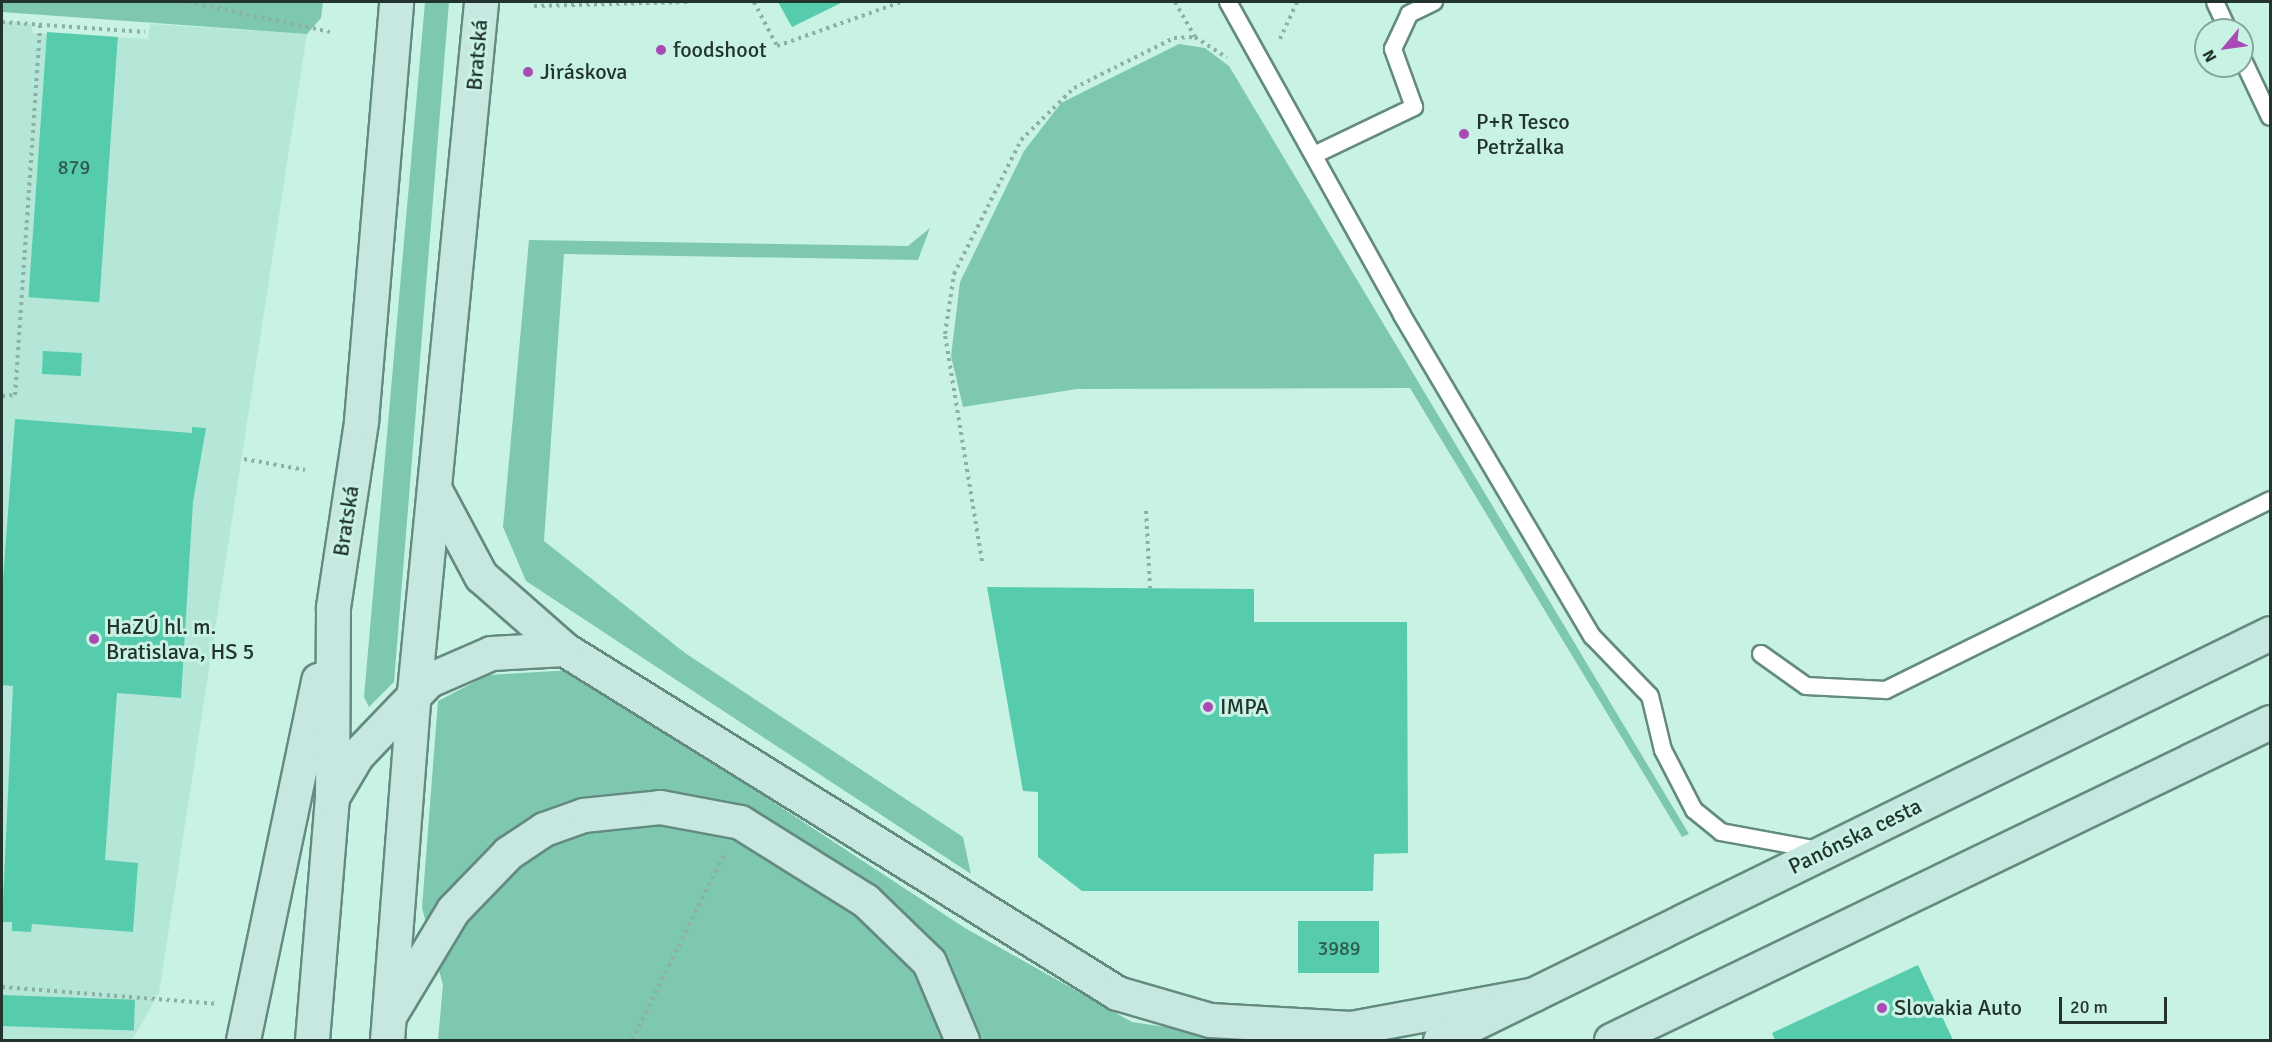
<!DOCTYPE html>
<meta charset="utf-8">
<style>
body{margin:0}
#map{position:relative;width:2272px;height:1042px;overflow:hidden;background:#c8f2e4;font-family:Signika,sans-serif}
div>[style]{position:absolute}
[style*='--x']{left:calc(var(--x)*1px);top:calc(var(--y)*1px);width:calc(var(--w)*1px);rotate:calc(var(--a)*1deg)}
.built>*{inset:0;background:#b4e7d7}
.green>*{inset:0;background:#7ec8b2}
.building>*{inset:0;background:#56ccad;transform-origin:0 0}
.path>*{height:4px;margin-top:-2px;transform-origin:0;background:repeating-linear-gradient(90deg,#8eafa4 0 3px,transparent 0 7.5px)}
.roads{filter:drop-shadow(2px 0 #638b7e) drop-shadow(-2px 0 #638b7e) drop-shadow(0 2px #638b7e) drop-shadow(0 -2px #638b7e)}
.lane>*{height:16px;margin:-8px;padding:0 8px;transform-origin:8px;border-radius:8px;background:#fff}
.secondary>*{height:33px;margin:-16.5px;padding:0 16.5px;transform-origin:16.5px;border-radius:16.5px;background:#c7e8e0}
.dots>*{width:16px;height:16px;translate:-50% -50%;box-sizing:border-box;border:3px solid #c8f2e4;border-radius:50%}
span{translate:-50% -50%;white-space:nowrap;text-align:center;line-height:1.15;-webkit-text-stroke:6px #c8f2e4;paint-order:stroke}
.number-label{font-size:20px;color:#305a4e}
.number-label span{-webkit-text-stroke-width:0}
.poi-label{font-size:22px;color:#23342e}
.left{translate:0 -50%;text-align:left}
.street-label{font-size:22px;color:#23342e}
.frame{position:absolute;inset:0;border:3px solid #23342e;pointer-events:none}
.north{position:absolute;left:2194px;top:18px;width:60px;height:60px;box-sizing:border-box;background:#c8f2e4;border:2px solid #86a69b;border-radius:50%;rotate:241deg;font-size:16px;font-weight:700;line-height:24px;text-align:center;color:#23342e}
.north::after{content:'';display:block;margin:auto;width:21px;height:27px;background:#a84bb4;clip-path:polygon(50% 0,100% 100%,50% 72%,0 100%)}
.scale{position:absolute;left:2059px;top:997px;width:108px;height:27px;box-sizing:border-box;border:3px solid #23342e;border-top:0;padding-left:8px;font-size:18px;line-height:21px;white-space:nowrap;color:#23342e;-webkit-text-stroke:4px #c8f2e4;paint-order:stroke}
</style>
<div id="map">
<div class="built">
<div style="clip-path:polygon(2px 21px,32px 24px,32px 33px,148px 39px,150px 24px,307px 34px,159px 993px,132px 1040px,2px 1040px)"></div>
</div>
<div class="green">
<div style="clip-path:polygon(2px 2px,323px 2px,321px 18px,307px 34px,2px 12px)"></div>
<div style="clip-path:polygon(425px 2px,449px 2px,394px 682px,369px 707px,364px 697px)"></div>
<div style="clip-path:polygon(1179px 44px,1205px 48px,1229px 66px,1689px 834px,1682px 837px,1410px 388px,1077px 389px,963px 407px,951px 356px,960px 282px,1024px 151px,1061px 103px)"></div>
<div style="clip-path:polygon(930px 228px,918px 260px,564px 254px,544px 541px,685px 653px,963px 837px,971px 874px,526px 581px,503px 527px,529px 240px,908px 246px)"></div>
<div style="clip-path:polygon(572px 670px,965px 928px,1132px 1022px,1251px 1040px,438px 1040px,443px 985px,422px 908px,438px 701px,488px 675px)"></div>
</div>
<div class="building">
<div style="clip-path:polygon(778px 2px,843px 2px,792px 27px)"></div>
<div style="left:47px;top:32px;width:71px;height:266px;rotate:4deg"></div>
<div style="left:43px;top:351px;width:39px;height:23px;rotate:3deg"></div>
<div style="clip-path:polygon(15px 419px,192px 433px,192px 427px,206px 428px,193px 502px,181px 698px,117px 693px,105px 860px,138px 863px,133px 932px,32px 924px,31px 932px,12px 931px,12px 922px,2px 922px,13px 686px,2px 685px,2px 593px)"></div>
<div style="clip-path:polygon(987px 587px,1254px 589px,1254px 622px,1407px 622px,1408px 853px,1374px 854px,1373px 891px,1082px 891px,1038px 857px,1038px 792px,1023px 791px)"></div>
<div style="left:1379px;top:921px;width:52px;height:81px;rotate:90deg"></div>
<div style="clip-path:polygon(1918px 965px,1953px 1040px,1775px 1040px,1772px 1033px)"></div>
<div style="left:2px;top:995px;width:133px;height:31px;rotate:2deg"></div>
</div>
<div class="path">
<div style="--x:188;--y:2;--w:145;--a:11.9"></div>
<div style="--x:754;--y:2;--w:50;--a:62.4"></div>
<div style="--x:777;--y:46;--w:132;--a:-19.5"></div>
<div style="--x:1175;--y:2;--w:40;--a:60.3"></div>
<div style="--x:1195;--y:37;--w:38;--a:33"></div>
<div style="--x:534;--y:6;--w:154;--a:-1.5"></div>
<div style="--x:2;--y:22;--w:143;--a:4"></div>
<div style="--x:1280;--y:39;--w:41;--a:-65.3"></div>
<div style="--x:2;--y:396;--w:13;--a:-4"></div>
<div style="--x:15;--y:395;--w:371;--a:-86.1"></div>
<div style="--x:244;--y:459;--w:62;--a:10.2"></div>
<div style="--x:1146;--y:511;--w:77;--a:87"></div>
<div style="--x:982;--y:561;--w:230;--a:-99.3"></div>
<div style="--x:945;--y:334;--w:61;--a:-81.5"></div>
<div style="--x:954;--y:274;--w:150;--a:-63.4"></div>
<div style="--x:1021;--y:140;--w:74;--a:-44.5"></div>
<div style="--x:1074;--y:88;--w:112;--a:-26.6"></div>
<div style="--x:1174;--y:38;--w:21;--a:-3"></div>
<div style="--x:2;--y:987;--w:215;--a:4.5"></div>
<div style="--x:632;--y:1040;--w:209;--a:-63.6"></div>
</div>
<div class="roads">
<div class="lane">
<div style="--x:1228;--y:2;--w:358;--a:60.9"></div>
<div style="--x:1402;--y:315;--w:373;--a:59.4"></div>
<div style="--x:1592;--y:636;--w:83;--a:46"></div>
<div style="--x:1650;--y:696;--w:56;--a:76.5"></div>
<div style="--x:1663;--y:750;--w:68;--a:62.7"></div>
<div style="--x:1694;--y:810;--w:35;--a:39"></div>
<div style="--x:1721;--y:832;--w:100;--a:10.4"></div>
<div style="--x:2215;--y:2;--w:31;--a:65"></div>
<div style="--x:2242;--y:58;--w:65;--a:64.6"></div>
<div style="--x:1314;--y:155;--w:111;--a:-25.6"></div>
<div style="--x:1414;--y:107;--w:62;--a:-109.9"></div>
<div style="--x:1393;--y:49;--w:38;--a:-65"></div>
<div style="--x:1409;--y:14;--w:28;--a:-26"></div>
<div style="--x:1761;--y:654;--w:55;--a:35.4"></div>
<div style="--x:1806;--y:686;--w:80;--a:2.9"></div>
<div style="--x:1886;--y:690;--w:428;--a:-26.3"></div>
</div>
<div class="secondary">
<div style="--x:435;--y:490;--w:98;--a:61.9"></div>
<div style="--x:481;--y:576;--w:111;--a:41.3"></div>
<div style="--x:564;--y:649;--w:651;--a:31.88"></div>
<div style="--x:1117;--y:993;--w:97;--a:16.2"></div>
<div style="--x:1210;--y:1020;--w:141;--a:3.2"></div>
<div style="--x:1351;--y:1028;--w:186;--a:-10.5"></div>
<div style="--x:332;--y:797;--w:49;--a:-59.2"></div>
<div style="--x:357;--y:755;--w:104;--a:-46.2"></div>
<div style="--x:429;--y:680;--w:68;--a:-23.5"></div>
<div style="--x:491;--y:653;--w:73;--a:-3.1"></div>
<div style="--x:392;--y:1011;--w:118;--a:-58.9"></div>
<div style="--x:453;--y:910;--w:79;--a:-46"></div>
<div style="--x:508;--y:853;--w:43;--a:-33.7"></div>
<div style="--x:544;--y:829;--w:41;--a:-19.7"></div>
<div style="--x:583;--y:815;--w:77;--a:-5.9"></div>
<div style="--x:660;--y:807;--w:81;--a:10.6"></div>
<div style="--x:740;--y:822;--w:147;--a:32"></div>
<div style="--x:865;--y:900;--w:89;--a:44.1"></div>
<div style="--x:929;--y:962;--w:85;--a:67.1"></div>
<div style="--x:243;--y:1040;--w:368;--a:-78.2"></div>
<div style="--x:312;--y:1040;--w:243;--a:-85.3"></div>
<div style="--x:332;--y:798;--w:191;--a:-89.7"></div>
<div style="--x:333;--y:607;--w:188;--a:-81.4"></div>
<div style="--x:361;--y:421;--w:420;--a:-85.2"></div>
<div style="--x:387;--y:1040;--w:349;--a:-85.6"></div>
<div style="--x:414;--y:692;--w:693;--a:-84.45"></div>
<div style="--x:1440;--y:1040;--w:924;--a:-26.12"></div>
<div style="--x:1611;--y:1040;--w:732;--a:-25.76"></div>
</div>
</div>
<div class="dots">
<div style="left:661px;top:50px;background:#a84bb4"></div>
<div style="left:528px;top:72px;background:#a84bb4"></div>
<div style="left:1464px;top:134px;background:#a84bb4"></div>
<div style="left:94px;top:639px;background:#a84bb4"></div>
<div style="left:1208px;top:707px;background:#a84bb4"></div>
<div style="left:1882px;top:1008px;background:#a84bb4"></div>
</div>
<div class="number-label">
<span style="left:74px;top:167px">879</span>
<span style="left:1339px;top:948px">3989</span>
</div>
<div class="poi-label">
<span class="left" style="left:673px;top:50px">foodshoot</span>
<span class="left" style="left:540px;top:72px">Jiráskova</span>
<span class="left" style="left:1476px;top:134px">P+R Tesco<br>Petržalka</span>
<span class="left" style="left:106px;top:639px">HaZÚ hl. m.<br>Bratislava, HS 5</span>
<span class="left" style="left:1220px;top:707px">IMPA</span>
<span class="left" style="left:1894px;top:1008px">Slovakia Auto</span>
</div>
<div class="street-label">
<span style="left:477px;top:55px;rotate:-85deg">Bratská</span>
<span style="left:346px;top:521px;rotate:-81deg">Bratská</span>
<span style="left:1855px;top:836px;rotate:-26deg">Panónska cesta</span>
</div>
<div class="frame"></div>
<div class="north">N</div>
<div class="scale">20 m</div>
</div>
